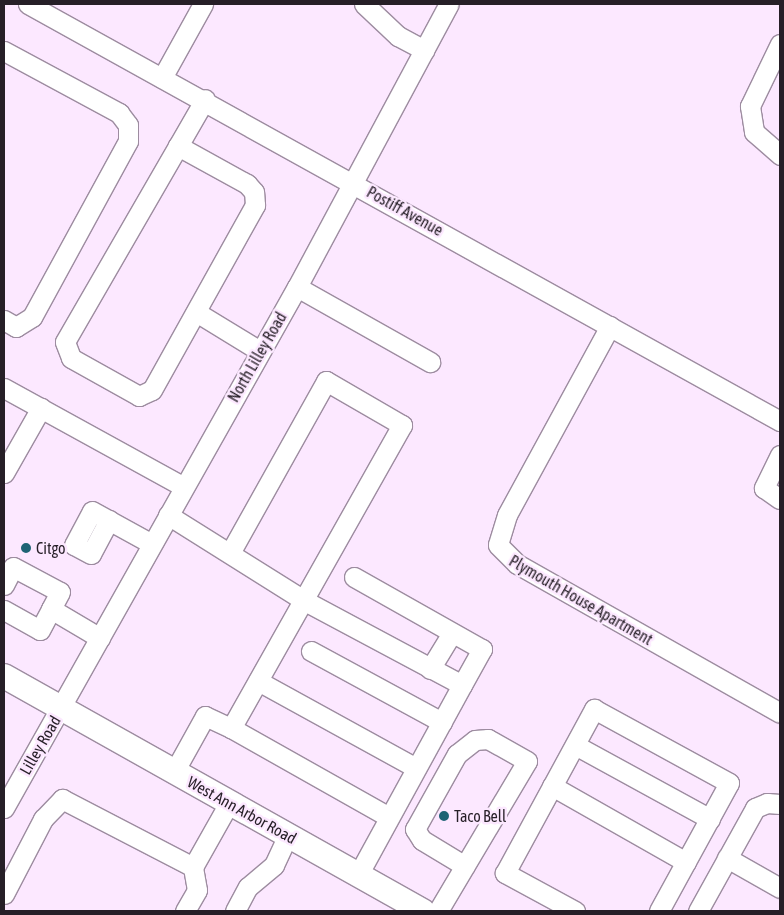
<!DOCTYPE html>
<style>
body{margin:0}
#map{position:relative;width:784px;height:915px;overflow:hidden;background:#fce8ff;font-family:"Asap Condensed",sans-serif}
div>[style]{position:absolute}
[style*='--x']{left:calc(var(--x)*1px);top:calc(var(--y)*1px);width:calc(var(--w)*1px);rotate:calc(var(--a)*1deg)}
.roads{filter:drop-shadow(1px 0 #9d8ca0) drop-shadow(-1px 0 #9d8ca0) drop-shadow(0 1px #9d8ca0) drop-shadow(0 -1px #9d8ca0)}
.minor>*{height:19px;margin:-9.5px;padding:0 9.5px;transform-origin:9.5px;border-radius:9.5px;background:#fff}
.major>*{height:24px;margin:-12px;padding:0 12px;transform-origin:12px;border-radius:12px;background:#fff}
.dots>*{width:14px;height:14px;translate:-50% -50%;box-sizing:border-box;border:2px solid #fce8ff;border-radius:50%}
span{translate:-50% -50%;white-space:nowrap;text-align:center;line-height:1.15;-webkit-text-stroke:5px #fce8ff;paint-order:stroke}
.street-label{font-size:16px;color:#261f27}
.poi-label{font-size:16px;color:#261f27}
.left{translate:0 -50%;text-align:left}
.frame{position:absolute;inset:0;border:5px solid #261f27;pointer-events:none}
</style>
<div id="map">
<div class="roads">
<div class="minor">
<div style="--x:28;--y:4;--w:860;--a:29.01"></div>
<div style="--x:364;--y:4;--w:47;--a:43.3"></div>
<div style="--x:398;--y:36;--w:30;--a:28"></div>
<div style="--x:780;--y:44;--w:69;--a:115.8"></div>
<div style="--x:750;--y:106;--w:26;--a:81"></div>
<div style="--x:754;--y:132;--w:35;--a:41"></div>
<div style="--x:4;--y:51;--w:131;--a:28.3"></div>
<div style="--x:119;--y:113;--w:15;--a:53"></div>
<div style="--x:128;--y:125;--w:16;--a:90"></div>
<div style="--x:128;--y:141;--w:200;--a:118.6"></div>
<div style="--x:32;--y:317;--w:19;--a:148"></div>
<div style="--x:16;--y:327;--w:14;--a:-150"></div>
<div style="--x:162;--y:78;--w:85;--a:-61"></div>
<div style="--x:178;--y:146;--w:226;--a:120"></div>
<div style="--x:65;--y:342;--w:17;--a:69"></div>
<div style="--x:71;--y:358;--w:78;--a:29.2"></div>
<div style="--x:139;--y:396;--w:14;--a:-25"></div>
<div style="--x:152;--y:390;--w:212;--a:-60.9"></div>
<div style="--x:255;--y:205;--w:13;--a:-94"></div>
<div style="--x:254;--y:192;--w:11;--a:-131"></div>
<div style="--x:247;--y:184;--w:79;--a:-151.2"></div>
<div style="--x:178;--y:146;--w:54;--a:-60.1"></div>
<div style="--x:297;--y:287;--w:153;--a:29.4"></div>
<div style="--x:196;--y:312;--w:75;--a:31.4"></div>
<div style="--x:610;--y:326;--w:215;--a:118.6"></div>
<div style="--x:507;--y:515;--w:31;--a:107"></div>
<div style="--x:498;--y:545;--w:27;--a:45"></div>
<div style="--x:517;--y:564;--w:302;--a:29.5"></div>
<div style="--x:4;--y:388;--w:205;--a:28.8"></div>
<div style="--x:780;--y:455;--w:37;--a:116"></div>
<div style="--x:764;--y:488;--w:19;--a:35"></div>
<div style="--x:4;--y:473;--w:75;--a:-60.4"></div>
<div style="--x:168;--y:515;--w:162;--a:32.1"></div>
<div style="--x:305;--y:601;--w:178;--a:28.1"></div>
<div style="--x:462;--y:685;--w:217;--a:118.7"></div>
<div style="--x:109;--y:520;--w:38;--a:118"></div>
<div style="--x:91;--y:554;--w:19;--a:-152"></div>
<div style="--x:74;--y:545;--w:38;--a:-62"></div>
<div style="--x:92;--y:511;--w:68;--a:28.8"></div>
<div style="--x:230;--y:553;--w:197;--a:-60.8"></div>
<div style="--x:326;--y:381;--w:88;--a:30.1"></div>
<div style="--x:402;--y:425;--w:348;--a:119.4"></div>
<div style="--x:231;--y:728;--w:181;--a:29.4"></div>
<div style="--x:354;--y:577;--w:147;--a:29.4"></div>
<div style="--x:482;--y:649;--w:41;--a:119.1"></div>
<div style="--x:4;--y:585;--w:20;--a:-63"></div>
<div style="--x:13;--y:567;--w:53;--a:28"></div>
<div style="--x:60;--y:592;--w:19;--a:118"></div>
<div style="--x:51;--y:609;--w:57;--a:30.6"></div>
<div style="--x:4;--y:610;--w:41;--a:29.1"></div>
<div style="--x:40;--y:630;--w:24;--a:-62"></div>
<div style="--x:311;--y:651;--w:149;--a:28.5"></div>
<div style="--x:430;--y:669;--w:42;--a:-58.6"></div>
<div style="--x:258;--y:681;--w:180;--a:28.8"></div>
<div style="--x:575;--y:745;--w:154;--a:28.7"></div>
<div style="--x:174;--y:772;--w:64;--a:-61"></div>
<div style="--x:205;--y:716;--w:29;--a:25"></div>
<div style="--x:552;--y:786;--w:154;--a:29.6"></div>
<div style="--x:4;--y:808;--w:598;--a:-60.65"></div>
<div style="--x:297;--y:287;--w:321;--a:-61.8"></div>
<div style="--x:727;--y:858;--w:61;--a:29.5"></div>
<div style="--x:4;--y:894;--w:85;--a:-62.5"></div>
<div style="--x:43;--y:819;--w:28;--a:-46"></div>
<div style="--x:62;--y:799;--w:148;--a:27.4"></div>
<div style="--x:193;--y:867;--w:73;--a:-60.6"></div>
<div style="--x:185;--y:911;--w:24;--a:-60"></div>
<div style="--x:197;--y:890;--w:23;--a:-100"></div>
<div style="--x:235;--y:911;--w:27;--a:-62"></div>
<div style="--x:248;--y:887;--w:34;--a:-40"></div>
<div style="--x:274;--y:865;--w:33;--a:-65"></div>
<div style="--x:438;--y:911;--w:174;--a:-59.3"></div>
<div style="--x:527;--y:761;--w:45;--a:-150.6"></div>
<div style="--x:488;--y:739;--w:13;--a:176"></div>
<div style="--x:475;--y:740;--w:23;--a:142"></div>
<div style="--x:457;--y:754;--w:86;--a:119.2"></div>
<div style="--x:415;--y:829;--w:13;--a:58"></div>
<div style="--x:422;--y:840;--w:50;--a:31.2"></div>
<div style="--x:575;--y:911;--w:80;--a:-151.5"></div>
<div style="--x:505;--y:873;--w:187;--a:-61.5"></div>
<div style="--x:594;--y:709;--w:154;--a:28.7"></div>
<div style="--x:729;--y:783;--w:146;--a:118.7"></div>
<div style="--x:698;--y:911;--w:118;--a:-61"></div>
<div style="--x:755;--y:808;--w:13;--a:-23"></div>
<div style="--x:767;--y:803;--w:13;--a:4"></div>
</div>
<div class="major">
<div style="--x:4;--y:676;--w:480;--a:29.3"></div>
</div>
</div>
<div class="dots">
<div style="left:26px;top:548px;background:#1e6374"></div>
<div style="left:444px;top:816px;background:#1e6374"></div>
</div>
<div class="street-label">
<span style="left:405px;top:211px;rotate:29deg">Postiff Avenue</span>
<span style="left:257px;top:357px;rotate:-60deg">North Lilley Road</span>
<span style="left:581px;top:600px;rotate:30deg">Plymouth House Apartment</span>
<span style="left:40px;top:745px;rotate:-60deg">Lilley Road</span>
<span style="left:242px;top:810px;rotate:29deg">West Ann Arbor Road</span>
</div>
<div class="poi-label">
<span class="left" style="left:36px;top:548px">Citgo</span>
<span class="left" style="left:454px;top:816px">Taco Bell</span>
</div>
<div class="frame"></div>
</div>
